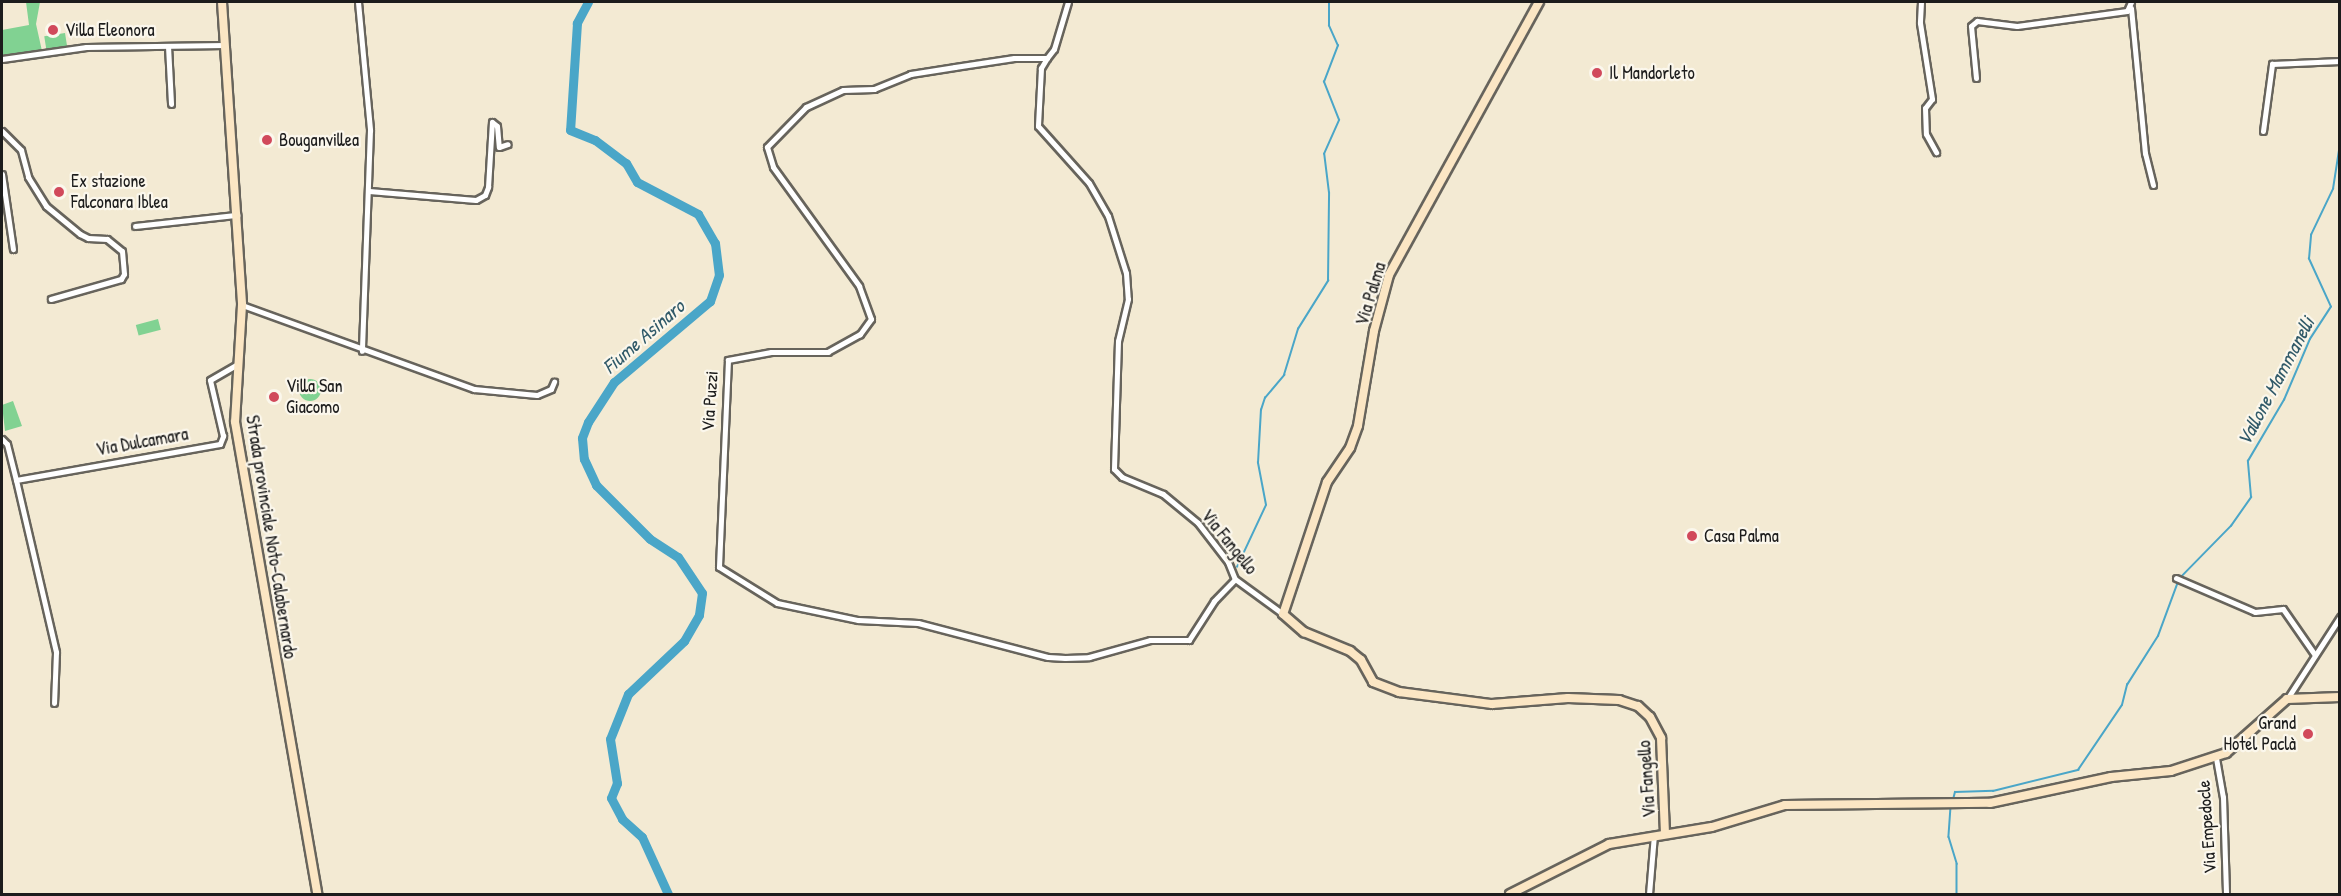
<!DOCTYPE html>
<meta charset="utf-8">
<style>
body{margin:0}
#map{position:relative;width:2341px;height:896px;overflow:hidden;background:#f3ead3;font-family:"Patrick Hand",sans-serif}
div>[style]{position:absolute}
[style*='--x']{left:calc(var(--x)*1px);top:calc(var(--y)*1px);width:calc(var(--w)*1px);rotate:calc(var(--a)*1deg)}
.green>*{inset:0;background:#81d292;transform-origin:0 0}
.round{border-radius:50%}
.stream>*{height:1.5px;margin:-0.75px;padding:0 0.75px;transform-origin:0.75px;border-radius:0.75px;background:#4aa6c8}
.river>*{height:9px;margin:-4.5px;padding:0 4.5px;transform-origin:4.5px;border-radius:4.5px;background:#4aa6c8}
.roads{filter:drop-shadow(2px 0 #67645c) drop-shadow(-2px 0 #67645c) drop-shadow(0 2px #67645c) drop-shadow(0 -2px #67645c)}
.street>*{height:5px;margin:-2.5px;padding:0 2.5px;transform-origin:2.5px;border-radius:2.5px;background:#fff}
.secondary>*{height:8px;margin:-4px;padding:0 4px;transform-origin:4px;border-radius:4px;background:#fbe6c4}
.dots>*{width:16px;height:16px;translate:-50% -50%;box-sizing:border-box;border:3px solid #fbf7ec;border-radius:50%}
span{translate:-50% -50%;white-space:nowrap;text-align:center;line-height:1.15;-webkit-text-stroke:4.5px #fbf7ec;paint-order:stroke}
.poi-label{font-size:18px;color:#1c1c1c}
.left{translate:0 -50%;text-align:left}
.right{translate:-100% -50%;text-align:right}
.street-label{font-size:18px;color:#1c1c1c}
.water-label{font-size:20px;color:#315a69;font-style:italic}
.frame{position:absolute;inset:0;border:3px solid #1c1c1c;pointer-events:none}
</style>
<div id="map">
<div class="green">
<div style="clip-path:polygon(26px 2px,40px 2px,36px 24px,42px 51px,2px 57px,2px 30px,29px 25px)"></div>
<div style="left:65px;top:33px;width:13px;height:21px;rotate:81deg"></div>
<div style="left:158px;top:319px;width:11px;height:23px;rotate:75deg"></div>
<div class="round" style="left:299px;top:379px;width:22px;height:22px"></div>
<div style="clip-path:polygon(13px 401px,22px 426px,5px 431px,2px 405px)"></div>
</div>
<div class="stream">
<div style="--x:1237;--y:567;--w:68;--a:-64.9"></div>
<div style="--x:1266;--y:505;--w:43;--a:-100.8"></div>
<div style="--x:1258;--y:463;--w:53;--a:-86.8"></div>
<div style="--x:1261;--y:410;--w:13;--a:-72"></div>
<div style="--x:1265;--y:398;--w:30;--a:-50"></div>
<div style="--x:1284;--y:375;--w:48;--a:-73.1"></div>
<div style="--x:1298;--y:329;--w:57;--a:-58"></div>
<div style="--x:1328;--y:281;--w:88;--a:-89.3"></div>
<div style="--x:1329;--y:193;--w:39;--a:-97"></div>
<div style="--x:1324;--y:154;--w:37;--a:-66"></div>
<div style="--x:1339;--y:120;--w:41;--a:-111.5"></div>
<div style="--x:1324;--y:82;--w:39;--a:-69"></div>
<div style="--x:1338;--y:46;--w:22;--a:-114"></div>
<div style="--x:1329;--y:26;--w:24;--a:-90"></div>
<div style="--x:2180;--y:578;--w:73;--a:-45.6"></div>
<div style="--x:2231;--y:526;--w:35;--a:-55"></div>
<div style="--x:2251;--y:497;--w:36;--a:-95"></div>
<div style="--x:2248;--y:461;--w:71;--a:-59.5"></div>
<div style="--x:2284;--y:400;--w:66;--a:-66.9"></div>
<div style="--x:2310;--y:339;--w:38;--a:-57"></div>
<div style="--x:2331;--y:307;--w:53;--a:-114.6"></div>
<div style="--x:2309;--y:259;--w:24;--a:-85"></div>
<div style="--x:2311;--y:235;--w:51;--a:-64.4"></div>
<div style="--x:2333;--y:189;--w:46;--a:-81.2"></div>
<div style="--x:1953;--y:800;--w:8;--a:-76"></div>
<div style="--x:1955;--y:792;--w:38;--a:-2"></div>
<div style="--x:1993;--y:791;--w:88;--a:-13.9"></div>
<div style="--x:2078;--y:770;--w:78;--a:-55.9"></div>
<div style="--x:2122;--y:705;--w:21;--a:-76"></div>
<div style="--x:2127;--y:685;--w:58;--a:-57.7"></div>
<div style="--x:2158;--y:636;--w:58;--a:-69.7"></div>
<div style="--x:1951;--y:807;--w:30;--a:94"></div>
<div style="--x:1949;--y:837;--w:28;--a:73"></div>
<div style="--x:1957;--y:864;--w:30;--a:90"></div>
</div>
<div class="river">
<div style="--x:588;--y:2;--w:24;--a:118"></div>
<div style="--x:577;--y:23;--w:107;--a:93.7"></div>
<div style="--x:570;--y:130;--w:27;--a:22"></div>
<div style="--x:595;--y:140;--w:39;--a:37"></div>
<div style="--x:626;--y:163;--w:22;--a:60"></div>
<div style="--x:637;--y:182;--w:69;--a:27.7"></div>
<div style="--x:698;--y:214;--w:34;--a:60"></div>
<div style="--x:715;--y:243;--w:32;--a:83"></div>
<div style="--x:719;--y:275;--w:28;--a:109"></div>
<div style="--x:710;--y:301;--w:126;--a:139.8"></div>
<div style="--x:614;--y:382;--w:48;--a:123"></div>
<div style="--x:588;--y:422;--w:17;--a:111"></div>
<div style="--x:582;--y:438;--w:21;--a:85"></div>
<div style="--x:584;--y:459;--w:29;--a:65"></div>
<div style="--x:596;--y:485;--w:76;--a:45"></div>
<div style="--x:650;--y:539;--w:33;--a:33"></div>
<div style="--x:678;--y:557;--w:43;--a:56.3"></div>
<div style="--x:702;--y:593;--w:22;--a:98"></div>
<div style="--x:699;--y:615;--w:30;--a:120"></div>
<div style="--x:684;--y:641;--w:77;--a:136.6"></div>
<div style="--x:628;--y:694;--w:48;--a:111.8"></div>
<div style="--x:610;--y:739;--w:45;--a:81"></div>
<div style="--x:617;--y:783;--w:16;--a:112"></div>
<div style="--x:611;--y:798;--w:24;--a:62"></div>
<div style="--x:622;--y:819;--w:27;--a:42"></div>
<div style="--x:642;--y:837;--w:63;--a:65.5"></div>
</div>
<div class="roads">
<div class="street">
<div style="--x:358;--y:2;--w:129;--a:84.6"></div>
<div style="--x:370;--y:130;--w:221;--a:92.1"></div>
<div style="--x:1068;--y:2;--w:49;--a:106.6"></div>
<div style="--x:1054;--y:49;--w:11;--a:128"></div>
<div style="--x:1047;--y:58;--w:33;--a:180"></div>
<div style="--x:1014;--y:58;--w:60;--a:171.3"></div>
<div style="--x:955;--y:67;--w:45;--a:171"></div>
<div style="--x:911;--y:74;--w:40;--a:158"></div>
<div style="--x:874;--y:89;--w:31;--a:178"></div>
<div style="--x:843;--y:90;--w:41;--a:155.3"></div>
<div style="--x:806;--y:107;--w:56;--a:134.3"></div>
<div style="--x:767;--y:147;--w:21;--a:73"></div>
<div style="--x:773;--y:167;--w:147;--a:54.1"></div>
<div style="--x:859;--y:286;--w:35;--a:70"></div>
<div style="--x:871;--y:319;--w:19;--a:126"></div>
<div style="--x:860;--y:334;--w:37;--a:151"></div>
<div style="--x:828;--y:352;--w:57;--a:180"></div>
<div style="--x:771;--y:352;--w:44;--a:169.5"></div>
<div style="--x:728;--y:360;--w:207;--a:92.5"></div>
<div style="--x:719;--y:567;--w:68;--a:31.8"></div>
<div style="--x:777;--y:603;--w:83;--a:11.9"></div>
<div style="--x:858;--y:620;--w:60;--a:2.9"></div>
<div style="--x:918;--y:623;--w:134;--a:14.7"></div>
<div style="--x:1048;--y:657;--w:17;--a:3"></div>
<div style="--x:1065;--y:658;--w:24;--a:-2"></div>
<div style="--x:1089;--y:657;--w:63;--a:-15.6"></div>
<div style="--x:1150;--y:640;--w:39;--a:0"></div>
<div style="--x:1189;--y:640;--w:46;--a:-57.3"></div>
<div style="--x:1214;--y:601;--w:30;--a:-46"></div>
<div style="--x:1921;--y:2;--w:21;--a:93"></div>
<div style="--x:1920;--y:23;--w:77;--a:81"></div>
<div style="--x:1932;--y:99;--w:11;--a:128"></div>
<div style="--x:1925;--y:108;--w:26;--a:88"></div>
<div style="--x:1926;--y:134;--w:21;--a:61"></div>
<div style="--x:2131;--y:8;--w:146;--a:84.5"></div>
<div style="--x:2145;--y:153;--w:33;--a:76"></div>
<div style="--x:168;--y:46;--w:58;--a:87"></div>
<div style="--x:1047;--y:58;--w:12;--a:121"></div>
<div style="--x:1041;--y:68;--w:58;--a:93"></div>
<div style="--x:1038;--y:126;--w:76;--a:48.2"></div>
<div style="--x:1089;--y:183;--w:38;--a:60"></div>
<div style="--x:1108;--y:216;--w:60;--a:72.5"></div>
<div style="--x:1126;--y:273;--w:26;--a:86"></div>
<div style="--x:1128;--y:299;--w:43;--a:103.4"></div>
<div style="--x:1118;--y:341;--w:128;--a:91.8"></div>
<div style="--x:1114;--y:469;--w:11;--a:45"></div>
<div style="--x:1122;--y:477;--w:44;--a:22.5"></div>
<div style="--x:1163;--y:494;--w:45;--a:39.6"></div>
<div style="--x:1198;--y:523;--w:49;--a:52.4"></div>
<div style="--x:1228;--y:562;--w:18;--a:68"></div>
<div style="--x:1235;--y:579;--w:59;--a:36.1"></div>
<div style="--x:2;--y:59;--w:85;--a:-8.1"></div>
<div style="--x:86;--y:47;--w:139;--a:-0.8"></div>
<div style="--x:1976;--y:78;--w:52;--a:-95.5"></div>
<div style="--x:1971;--y:26;--w:8;--a:-40"></div>
<div style="--x:1977;--y:21;--w:40;--a:7.1"></div>
<div style="--x:2017;--y:26;--w:111;--a:-7.8"></div>
<div style="--x:2127;--y:11;--w:10;--a:-66"></div>
<div style="--x:2;--y:131;--w:27;--a:45"></div>
<div style="--x:21;--y:150;--w:28;--a:75"></div>
<div style="--x:28;--y:177;--w:34;--a:58"></div>
<div style="--x:46;--y:206;--w:44;--a:39.5"></div>
<div style="--x:80;--y:234;--w:9;--a:27"></div>
<div style="--x:88;--y:238;--w:19;--a:3"></div>
<div style="--x:107;--y:239;--w:19;--a:39"></div>
<div style="--x:122;--y:251;--w:23;--a:85"></div>
<div style="--x:124;--y:274;--w:6;--a:121"></div>
<div style="--x:121;--y:279;--w:73;--a:164.1"></div>
<div style="--x:2263;--y:131;--w:68;--a:-82.3"></div>
<div style="--x:2272;--y:64;--w:68;--a:-2.5"></div>
<div style="--x:2;--y:174;--w:76;--a:81.7"></div>
<div style="--x:369;--y:191;--w:107;--a:4.8"></div>
<div style="--x:476;--y:200;--w:10;--a:-29"></div>
<div style="--x:485;--y:195;--w:9;--a:-69"></div>
<div style="--x:488;--y:187;--w:65;--a:-86.5"></div>
<div style="--x:492;--y:122;--w:6;--a:39"></div>
<div style="--x:497;--y:126;--w:21;--a:85"></div>
<div style="--x:499;--y:147;--w:9;--a:-18"></div>
<div style="--x:135;--y:226;--w:103;--a:-6.2"></div>
<div style="--x:242;--y:305;--w:247;--a:19.9"></div>
<div style="--x:474;--y:389;--w:63;--a:5.4"></div>
<div style="--x:537;--y:395;--w:15;--a:-23"></div>
<div style="--x:551;--y:389;--w:8;--a:-67"></div>
<div style="--x:2;--y:439;--w:7;--a:45"></div>
<div style="--x:7;--y:444;--w:37;--a:76"></div>
<div style="--x:16;--y:480;--w:207;--a:-10"></div>
<div style="--x:220;--y:444;--w:9;--a:-69"></div>
<div style="--x:223;--y:436;--w:57;--a:-103.1"></div>
<div style="--x:210;--y:380;--w:32;--a:-30"></div>
<div style="--x:16;--y:480;--w:177;--a:76.9"></div>
<div style="--x:56;--y:652;--w:51;--a:92.2"></div>
<div style="--x:2176;--y:578;--w:86;--a:23.3"></div>
<div style="--x:2255;--y:612;--w:28;--a:-6"></div>
<div style="--x:2283;--y:609;--w:56;--a:55.2"></div>
<div style="--x:2287;--y:699;--w:98;--a:-57.1"></div>
<div style="--x:2216;--y:758;--w:40;--a:80"></div>
<div style="--x:2223;--y:797;--w:97;--a:88.2"></div>
<div style="--x:1649;--y:894;--w:59;--a:-85.2"></div>
</div>
<div class="secondary">
<div style="--x:222;--y:2;--w:304;--a:86.2"></div>
<div style="--x:242;--y:305;--w:117;--a:93.4"></div>
<div style="--x:235;--y:422;--w:479;--a:80.1"></div>
<div style="--x:1539;--y:2;--w:311;--a:118.8"></div>
<div style="--x:1389;--y:275;--w:58;--a:105"></div>
<div style="--x:1374;--y:331;--w:96;--a:99.6"></div>
<div style="--x:1358;--y:426;--w:23;--a:110"></div>
<div style="--x:1350;--y:448;--w:41;--a:124.1"></div>
<div style="--x:1327;--y:482;--w:139;--a:108.4"></div>
<div style="--x:1283;--y:614;--w:28;--a:41"></div>
<div style="--x:1304;--y:632;--w:50;--a:22.4"></div>
<div style="--x:1350;--y:651;--w:14;--a:39"></div>
<div style="--x:1361;--y:660;--w:25;--a:61"></div>
<div style="--x:1373;--y:682;--w:28;--a:21"></div>
<div style="--x:1399;--y:692;--w:94;--a:7.4"></div>
<div style="--x:1492;--y:704;--w:76;--a:-4.5"></div>
<div style="--x:1568;--y:698;--w:51;--a:2.2"></div>
<div style="--x:1619;--y:700;--w:20;--a:18"></div>
<div style="--x:1638;--y:706;--w:16;--a:43"></div>
<div style="--x:1650;--y:717;--w:24;--a:62"></div>
<div style="--x:1661;--y:738;--w:96;--a:87.6"></div>
<div style="--x:1510;--y:894;--w:111;--a:-26.8"></div>
<div style="--x:1609;--y:844;--w:104;--a:-9.4"></div>
<div style="--x:1712;--y:827;--w:76;--a:-16.8"></div>
<div style="--x:1785;--y:805;--w:205;--a:-0.6"></div>
<div style="--x:1990;--y:803;--w:124;--a:-12.1"></div>
<div style="--x:2111;--y:777;--w:60;--a:-5.7"></div>
<div style="--x:2171;--y:771;--w:58;--a:-18.1"></div>
<div style="--x:2226;--y:753;--w:81;--a:-41.5"></div>
<div style="--x:2287;--y:699;--w:53;--a:-2.2"></div>
</div>
</div>
<div class="dots">
<div style="left:53px;top:30px;background:#d1495b"></div>
<div style="left:1597px;top:73px;background:#d1495b"></div>
<div style="left:267px;top:140px;background:#d1495b"></div>
<div style="left:59px;top:192px;background:#d1495b"></div>
<div style="left:274px;top:397px;background:#d1495b"></div>
<div style="left:1692px;top:536px;background:#d1495b"></div>
<div style="left:2308px;top:734px;background:#d1495b"></div>
</div>
<div class="poi-label">
<span class="left" style="left:65px;top:30px">Villa Eleonora</span>
<span class="left" style="left:1609px;top:73px">Il Mandorleto</span>
<span class="left" style="left:279px;top:140px">Bouganvillea</span>
<span class="left" style="left:71px;top:192px">Ex stazione<br>Falconara Iblea</span>
<span class="left" style="left:286px;top:397px">Villa San<br>Giacomo</span>
<span class="left" style="left:1704px;top:536px">Casa Palma</span>
<span class="right" style="left:2296px;top:734px">Grand<br>Hotel Paclà</span>
</div>
<div class="street-label">
<span style="left:1371px;top:294px;rotate:-73deg">Via Palma</span>
<span style="left:710px;top:401px;rotate:-86deg">Via Puzzi</span>
<span style="left:142px;top:442px;rotate:-10deg">Via Dulcamara</span>
<span style="left:271px;top:537px;rotate:81deg">Strada provinciale Noto-Calabernardo</span>
<span style="left:1229px;top:542px;rotate:51deg">Via Fangello</span>
<span style="left:1647px;top:779px;rotate:-94deg">Via Fangello</span>
<span style="left:2207px;top:827px;rotate:-94deg">Via Empedocle</span>
</div>
<div class="water-label">
<span style="left:643px;top:336px;rotate:-41deg">Fiume Asinaro</span>
<span style="left:2275px;top:381px;rotate:-62deg">Vallone Mammanelli</span>
</div>
<div class="frame"></div>
</div>
